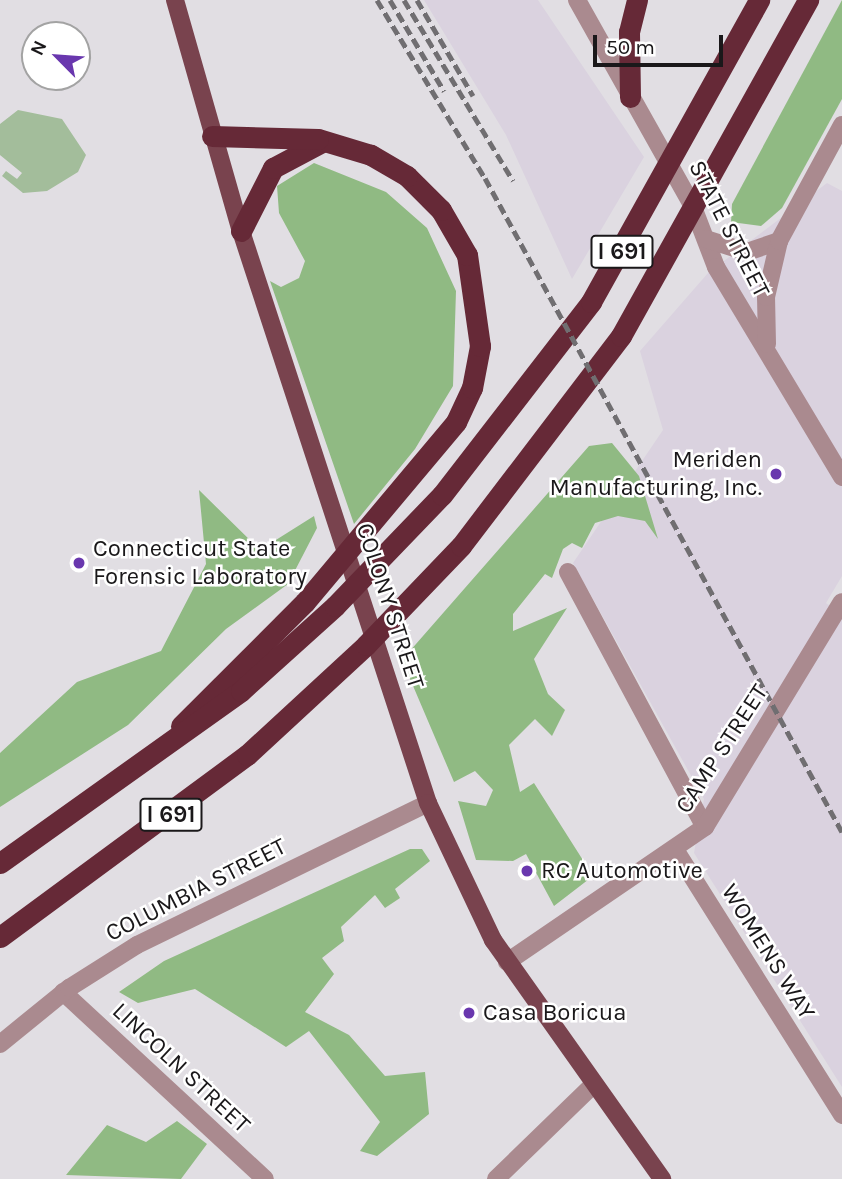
<!DOCTYPE html>
<style>
body{margin:0}
#map{position:relative;width:842px;height:1179px;overflow:hidden;background:#e1dee3;font-family:Karla,sans-serif}
div>[style]{position:absolute}
[style*='--x']{left:calc(var(--x)*1px);top:calc(var(--y)*1px);width:calc(var(--w)*1px);rotate:calc(var(--a)*1deg)}
.built>*{inset:0;background:#dad2df}
.green>*{inset:0;background:#a3bd9b}
.forest>*{inset:0;background:#90ba83}
.minor>*{height:18px;margin:-9px;padding:0 9px;transform-origin:9px;border-radius:9px;background:#aa8a8f}
.major>*{height:18px;margin:-9px;padding:0 9px;transform-origin:9px;border-radius:9px;background:#79434e}
.highway>*{height:21px;margin:-10.5px;padding:0 10.5px;transform-origin:10.5px;border-radius:10.5px;background:#662937}
.rail>*{height:5px;margin-top:-2.5px;transform-origin:0;background:repeating-linear-gradient(90deg,#706e71 0 10px,transparent 0 15px)}
.dots>*{width:19px;height:19px;translate:-50% -50%;box-sizing:border-box;border:4px solid #fff;border-radius:50%}
span{translate:-50% -50%;white-space:nowrap;text-align:center;line-height:1.15;-webkit-text-stroke:5px #fff;paint-order:stroke}
.shield-label span{padding:2px 5px;background:#fff;border:2px solid;border-radius:5px;-webkit-text-stroke-width:0}
.shield-label{font-size:23px;color:#1a181a;font-weight:700}
.street-label{font-size:24px;color:#1a181a}
.poi-label{font-size:24px;color:#1a181a}
.right{translate:-100% -50%;text-align:right}
.left{translate:0 -50%;text-align:left}
.north{position:absolute;left:21px;top:21px;width:70px;height:70px;box-sizing:border-box;background:#fff;border:2px solid #a3a3a3;border-radius:50%;rotate:295deg;font-size:19px;font-weight:700;line-height:28px;text-align:center;color:#1a181a}
.north::after{content:'';display:block;margin:auto;width:24px;height:32px;background:#6937ae;clip-path:polygon(50% 0,100% 100%,50% 72%,0 100%)}
.scale{position:absolute;left:593px;top:35px;width:130px;height:32px;box-sizing:border-box;border:4px solid #1a181a;border-top:0;padding-left:9px;font-size:21px;line-height:24px;white-space:nowrap;color:#1a181a;-webkit-text-stroke:5px #fff;paint-order:stroke}
</style>
<div id="map">
<div class="built">
<div style="clip-path:polygon(424px 0,538px 0,644px 157px,572px 279px,506px 135px)"></div>
<div style="clip-path:polygon(827px 183px,842px 191px,842px 576px,826px 603px,842px 615px,842px 1087px,694px 853px,704px 799px,573px 563px,663px 430px,640px 351px,708px 273px)"></div>
</div>
<div class="green">
<div style="clip-path:polygon(18px 110px,62px 119px,86px 155px,78px 172px,47px 191px,23px 193px,2px 176px,6px 171px,17px 179px,22px 173px,0 155px,0 124px)"></div>
</div>
<div class="forest">
<div style="clip-path:polygon(842px 0,842px 99px,782px 208px,761px 226px,731px 222px,732px 204px)"></div>
<div style="clip-path:polygon(314px 163px,386px 192px,427px 228px,456px 291px,453px 386px,415px 449px,354px 524px,270px 281px,281px 287px,299px 278px,305px 261px,279px 213px,277px 186px)"></div>
<div style="clip-path:polygon(612px 443px,639px 476px,658px 539px,645px 521px,618px 516px,595px 523px,582px 548px,572px 543px,563px 549px,552px 578px,545px 574px,513px 614px,513px 631px,567px 608px,534px 659px,548px 694px,565px 710px,552px 736px,535px 719px,509px 745px,520px 792px,534px 783px,593px 876px,554px 906px,526px 854px,513px 861px,476px 860px,458px 801px,486px 806px,493px 790px,475px 771px,454px 782px,402px 660px,589px 446px)"></div>
<div style="clip-path:polygon(199px 490px,260px 550px,314px 516px,317px 528px,288px 584px,226px 629px,128px 725px,0 807px,0 753px,77px 682px,161px 651px,206px 564px)"></div>
<div style="clip-path:polygon(410px 849px,422px 849px,430px 861px,395px 889px,400px 898px,385px 908px,375px 895px,341px 927px,344px 941px,322px 958px,334px 974px,305px 1012px,349px 1035px,385px 1076px,425px 1072px,429px 1114px,377px 1156px,360px 1151px,380px 1122px,309px 1031px,286px 1047px,195px 989px,138px 1003px,119px 992px,164px 961px)"></div>
<div style="clip-path:polygon(177px 1121px,207px 1144px,181px 1179px,66px 1175px,107px 1125px,146px 1142px)"></div>
</div>
<div class="minor">
<div style="--x:577;--y:0;--w:237;--a:60.7"></div>
<div style="--x:693;--y:207;--w:64;--a:69"></div>
<div style="--x:716;--y:267;--w:245;--a:59"></div>
<div style="--x:706;--y:239;--w:43;--a:17.6"></div>
<div style="--x:747;--y:252;--w:34;--a:-19"></div>
<div style="--x:767;--y:344;--w:47;--a:-91.2"></div>
<div style="--x:766;--y:297;--w:57;--a:-76.9"></div>
<div style="--x:779;--y:241;--w:132;--a:-61.5"></div>
<div style="--x:568;--y:572;--w:289;--a:61.8"></div>
<div style="--x:676;--y:851;--w:312;--a:57.8"></div>
<div style="--x:507;--y:962;--w:240;--a:-34.3"></div>
<div style="--x:705;--y:827;--w:263;--a:-58.7"></div>
<div style="--x:63;--y:992;--w:275;--a:42.8"></div>
<div style="--x:0;--y:1044;--w:89;--a:-39.1"></div>
<div style="--x:69;--y:988;--w:80;--a:-32.3"></div>
<div style="--x:137;--y:945;--w:324;--a:-26"></div>
<div style="--x:496;--y:1179;--w:135;--a:-44.1"></div>
</div>
<div class="major">
<div style="--x:175;--y:0;--w:240;--a:74.1"></div>
<div style="--x:241;--y:231;--w:602;--a:71.9"></div>
<div style="--x:428;--y:803;--w:152;--a:64.6"></div>
<div style="--x:493;--y:940;--w:293;--a:54.7"></div>
</div>
<div class="highway">
<div style="--x:630;--y:97;--w:65;--a:-90.9"></div>
<div style="--x:629;--y:32;--w:33;--a:-76"></div>
<div style="--x:241;--y:231;--w:71;--a:-63.1"></div>
<div style="--x:273;--y:168;--w:55;--a:-28"></div>
<div style="--x:181;--y:726;--w:175;--a:-45"></div>
<div style="--x:305;--y:602;--w:235;--a:-50"></div>
<div style="--x:456;--y:422;--w:38;--a:-65"></div>
<div style="--x:472;--y:388;--w:43;--a:-79.2"></div>
<div style="--x:480;--y:346;--w:92;--a:-98.1"></div>
<div style="--x:467;--y:255;--w:52;--a:-120"></div>
<div style="--x:441;--y:210;--w:48;--a:-135"></div>
<div style="--x:407;--y:176;--w:42;--a:-149.7"></div>
<div style="--x:371;--y:155;--w:55;--a:-163.2"></div>
<div style="--x:318;--y:139;--w:106;--a:-178.4"></div>
<div style="--x:0;--y:863;--w:296;--a:-35.5"></div>
<div style="--x:241;--y:691;--w:127;--a:-42.1"></div>
<div style="--x:335;--y:606;--w:154;--a:-46.1"></div>
<div style="--x:442;--y:495;--w:244;--a:-52.3"></div>
<div style="--x:591;--y:302;--w:346;--a:-60.9"></div>
<div style="--x:0;--y:937;--w:307;--a:-36.4"></div>
<div style="--x:247;--y:755;--w:162;--a:-42.7"></div>
<div style="--x:366;--y:645;--w:137;--a:-46.2"></div>
<div style="--x:461;--y:546;--w:264;--a:-52.7"></div>
<div style="--x:621;--y:336;--w:385;--a:-60.9"></div>
</div>
<div class="rail">
<div style="--x:377;--y:0;--w:208;--a:58.8"></div>
<div style="--x:485;--y:178;--w:745;--a:61.37"></div>
<div style="--x:390;--y:0;--w:106;--a:59.3"></div>
<div style="--x:404;--y:0;--w:211;--a:58.9"></div>
<div style="--x:417;--y:0;--w:111;--a:59.7"></div>
</div>
<div class="dots">
<div style="left:776px;top:474px;background:#6937ae"></div>
<div style="left:79px;top:563px;background:#6937ae"></div>
<div style="left:527px;top:871px;background:#6937ae"></div>
<div style="left:469px;top:1013px;background:#6937ae"></div>
</div>
<div class="shield-label">
<span style="left:622px;top:252px">I 691</span>
<span style="left:171px;top:815px">I 691</span>
</div>
<div class="street-label">
<span style="left:729px;top:229px;rotate:63deg">STATE STREET</span>
<span style="left:390px;top:606px;rotate:72deg">COLONY STREET</span>
<span style="left:722px;top:749px;rotate:-57deg">CAMP STREET</span>
<span style="left:196px;top:890px;rotate:-27deg">COLUMBIA STREET</span>
<span style="left:768px;top:952px;rotate:58deg">WOMENS WAY</span>
<span style="left:181px;top:1068px;rotate:43deg">LINCOLN STREET</span>
</div>
<div class="poi-label">
<span class="right" style="left:762px;top:474px">Meriden<br>Manufacturing, Inc.</span>
<span class="left" style="left:93px;top:563px">Connecticut State<br>Forensic Laboratory</span>
<span class="left" style="left:541px;top:871px">RC Automotive</span>
<span class="left" style="left:483px;top:1013px">Casa Boricua</span>
</div>
<div class="north">N</div>
<div class="scale">50 m</div>
</div>
